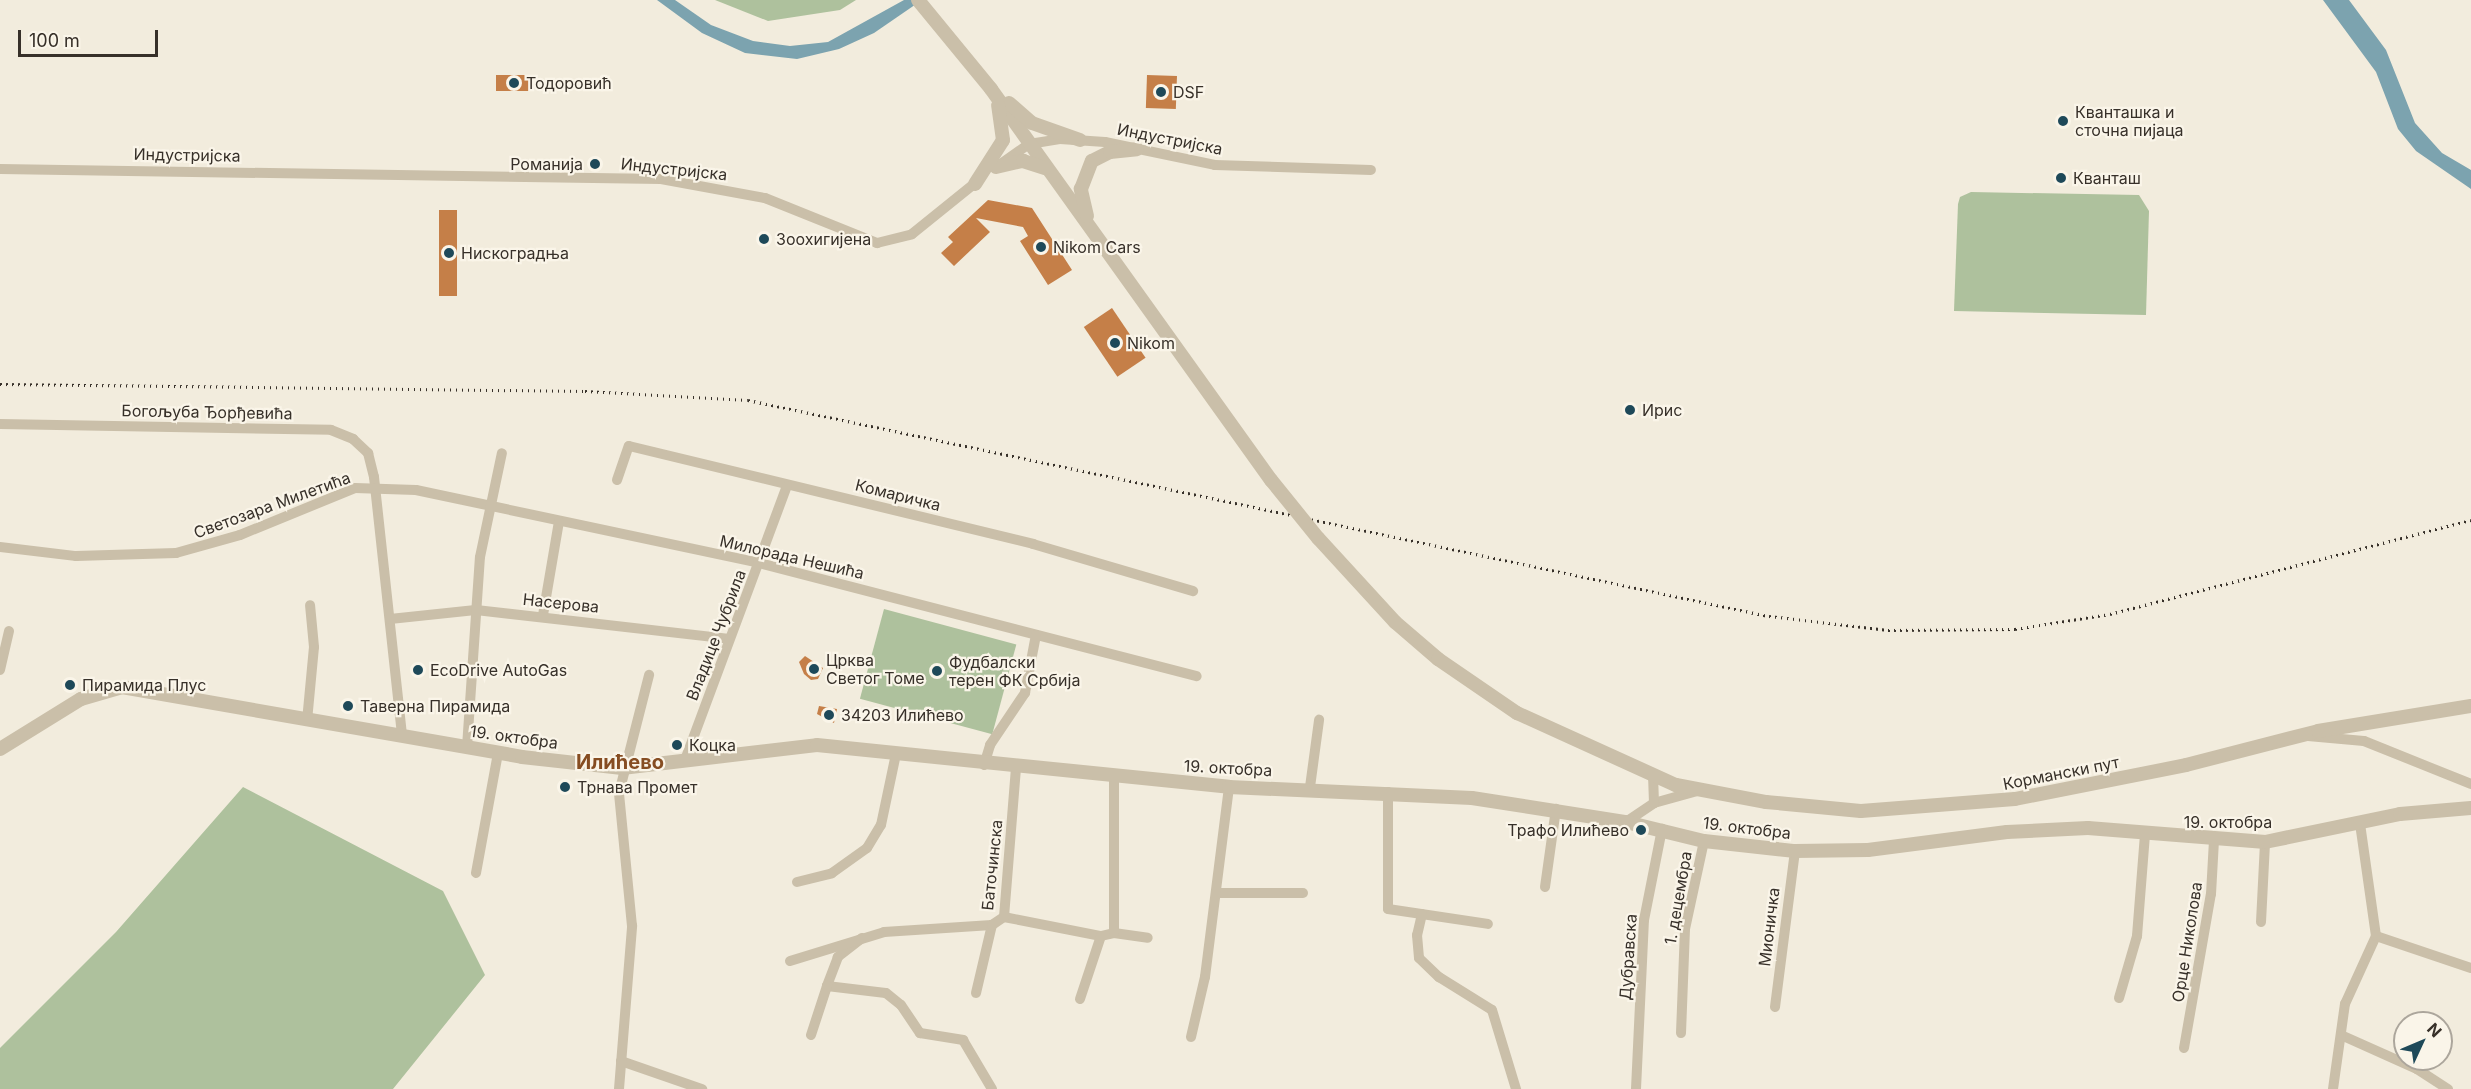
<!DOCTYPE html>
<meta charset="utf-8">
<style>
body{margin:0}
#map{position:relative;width:2471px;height:1089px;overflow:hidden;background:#f2ecdd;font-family:Inter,sans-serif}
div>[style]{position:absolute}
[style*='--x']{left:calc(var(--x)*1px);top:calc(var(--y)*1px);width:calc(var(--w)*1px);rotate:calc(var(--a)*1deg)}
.green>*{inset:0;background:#aec19d;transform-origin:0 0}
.water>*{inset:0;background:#7ca3af}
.building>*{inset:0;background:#c57f48;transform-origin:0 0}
.minor>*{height:10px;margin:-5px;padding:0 5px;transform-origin:5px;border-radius:5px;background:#cabfa9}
.tertiary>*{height:14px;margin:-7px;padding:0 7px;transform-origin:7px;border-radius:7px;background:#cabfa9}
.rail>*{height:3px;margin-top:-1.5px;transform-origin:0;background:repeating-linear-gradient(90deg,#373029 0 1.5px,transparent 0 6px)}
.tertiary-bridge>*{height:14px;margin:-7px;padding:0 7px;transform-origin:7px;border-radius:7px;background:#cabfa9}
.dots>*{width:16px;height:16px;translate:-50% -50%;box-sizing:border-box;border:3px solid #faf5e9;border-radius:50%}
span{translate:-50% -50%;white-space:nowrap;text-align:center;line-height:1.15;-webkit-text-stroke:4.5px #faf5e9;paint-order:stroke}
.poi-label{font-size:16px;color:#373029}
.left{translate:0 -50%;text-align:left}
.right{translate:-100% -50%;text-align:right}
.street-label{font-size:16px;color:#373029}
.quarter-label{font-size:20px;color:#864d22;font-weight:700}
.north{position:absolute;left:2393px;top:1011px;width:60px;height:60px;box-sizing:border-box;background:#faf5e9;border:2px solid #aca69c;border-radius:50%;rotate:46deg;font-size:16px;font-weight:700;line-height:24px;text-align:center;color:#373029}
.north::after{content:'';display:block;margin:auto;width:21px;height:27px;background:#1e4959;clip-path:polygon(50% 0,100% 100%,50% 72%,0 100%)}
.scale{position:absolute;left:18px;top:30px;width:140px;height:27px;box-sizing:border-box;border:3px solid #373029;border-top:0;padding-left:8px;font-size:18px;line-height:21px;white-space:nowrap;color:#373029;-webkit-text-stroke:4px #faf5e9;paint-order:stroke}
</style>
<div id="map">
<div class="green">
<div style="clip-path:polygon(715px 0,856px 0,840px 10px,768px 21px)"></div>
<div style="clip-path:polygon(1971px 192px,2139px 195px,2149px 211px,2146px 315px,1954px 311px,1958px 204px,1960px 197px)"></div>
<div style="left:884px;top:609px;width:137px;height:93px;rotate:15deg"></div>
<div style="clip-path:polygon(243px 787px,443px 891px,485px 975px,393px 1089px,0 1089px,0 1048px,116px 932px)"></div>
</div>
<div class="water">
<div style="clip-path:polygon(657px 0,675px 0,711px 25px,753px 41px,790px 46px,828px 42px,904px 0,922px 0,874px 33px,839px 49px,797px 59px,745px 53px,702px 33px)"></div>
<div style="clip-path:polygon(2323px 0,2349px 0,2386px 50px,2415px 123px,2442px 153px,2471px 170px,2471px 189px,2416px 151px,2398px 129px,2376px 72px)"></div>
</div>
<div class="building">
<div style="left:496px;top:75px;width:35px;height:16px"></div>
<div style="left:1147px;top:75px;width:30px;height:33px;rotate:2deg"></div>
<div style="clip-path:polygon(988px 200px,1032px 208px,1072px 270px,1048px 285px,1020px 241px,1028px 236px,1023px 227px,976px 218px,990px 232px,954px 266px,941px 253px,953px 242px,948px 237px)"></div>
<div style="left:439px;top:210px;width:18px;height:86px"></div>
<div style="left:1112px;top:308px;width:60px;height:34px;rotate:56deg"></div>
<div style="clip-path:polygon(805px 656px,823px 668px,818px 679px,811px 680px,804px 674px,799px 662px)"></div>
<div style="clip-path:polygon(819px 706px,837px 709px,834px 723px,817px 714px)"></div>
</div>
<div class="minor">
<div style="--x:999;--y:165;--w:37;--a:-35"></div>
<div style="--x:1029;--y:144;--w:31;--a:-9"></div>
<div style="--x:1060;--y:139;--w:45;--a:3.8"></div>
<div style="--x:1105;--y:142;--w:112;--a:11.8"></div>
<div style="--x:1215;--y:165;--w:156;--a:1.8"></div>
<div style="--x:0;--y:169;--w:661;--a:0.87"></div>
<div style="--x:661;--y:179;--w:106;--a:10.4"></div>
<div style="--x:765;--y:198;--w:121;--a:21.9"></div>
<div style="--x:877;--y:243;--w:36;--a:-14"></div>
<div style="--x:912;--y:234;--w:86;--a:-38.9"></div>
<div style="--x:0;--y:424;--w:331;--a:1"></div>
<div style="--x:331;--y:430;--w:24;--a:22"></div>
<div style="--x:353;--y:439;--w:21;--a:43"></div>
<div style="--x:368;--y:453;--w:25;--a:76"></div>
<div style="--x:374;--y:477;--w:260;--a:83.8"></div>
<div style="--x:617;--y:480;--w:36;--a:-71"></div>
<div style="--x:629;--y:446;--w:416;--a:13.6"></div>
<div style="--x:1033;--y:544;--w:167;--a:16.4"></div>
<div style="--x:0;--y:547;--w:77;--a:6.8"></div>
<div style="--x:76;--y:556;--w:100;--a:-1.7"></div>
<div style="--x:176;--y:553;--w:66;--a:-15.7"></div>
<div style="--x:240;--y:535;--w:124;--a:-22.2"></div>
<div style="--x:355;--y:488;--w:61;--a:1.9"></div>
<div style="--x:416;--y:490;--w:351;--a:12"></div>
<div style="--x:759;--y:563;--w:452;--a:14.5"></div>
<div style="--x:543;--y:615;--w:95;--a:-80.3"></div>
<div style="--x:390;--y:619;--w:86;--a:-6"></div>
<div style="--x:476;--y:610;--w:255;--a:6.5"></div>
<div style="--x:0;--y:670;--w:40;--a:-77"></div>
<div style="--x:307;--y:721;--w:74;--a:-84.6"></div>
<div style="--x:314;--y:647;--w:42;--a:-95.4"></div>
<div style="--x:2308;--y:736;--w:56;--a:5.1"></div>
<div style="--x:2364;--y:741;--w:115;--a:21.9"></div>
<div style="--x:467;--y:747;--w:190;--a:-86.1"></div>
<div style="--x:480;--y:557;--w:106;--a:-78.1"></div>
<div style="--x:685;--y:760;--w:292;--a:-69.6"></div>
<div style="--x:984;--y:765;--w:21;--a:-73"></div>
<div style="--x:990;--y:745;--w:63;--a:-56.1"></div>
<div style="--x:1025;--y:693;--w:59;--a:-79.3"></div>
<div style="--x:1310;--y:787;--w:68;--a:-82.3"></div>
<div style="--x:1388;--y:792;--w:117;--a:90"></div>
<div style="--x:1388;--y:909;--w:101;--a:8.5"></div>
<div style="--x:1654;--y:803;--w:45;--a:-15.6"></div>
<div style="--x:1626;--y:822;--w:34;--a:-34"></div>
<div style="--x:1654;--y:803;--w:27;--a:-92"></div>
<div style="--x:476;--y:873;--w:122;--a:-79.6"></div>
<div style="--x:797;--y:882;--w:36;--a:-14"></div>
<div style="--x:832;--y:873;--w:43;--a:-35.5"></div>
<div style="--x:867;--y:848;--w:27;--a:-59"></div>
<div style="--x:881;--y:825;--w:73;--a:-78.1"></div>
<div style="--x:1545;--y:887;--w:79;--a:-82"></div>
<div style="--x:1216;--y:893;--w:87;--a:0"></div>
<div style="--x:1422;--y:914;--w:22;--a:103"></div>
<div style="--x:1417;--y:935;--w:23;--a:85"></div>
<div style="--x:1419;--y:958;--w:28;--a:44"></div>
<div style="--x:1439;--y:977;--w:62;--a:31.9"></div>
<div style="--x:1492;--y:1010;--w:83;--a:73.1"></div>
<div style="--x:1004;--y:917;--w:99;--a:11.1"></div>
<div style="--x:2261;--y:922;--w:80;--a:-87.1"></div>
<div style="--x:1114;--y:933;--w:34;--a:8"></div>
<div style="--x:2376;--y:936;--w:100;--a:18.6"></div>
<div style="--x:862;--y:938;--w:31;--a:142"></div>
<div style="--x:838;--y:957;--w:31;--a:111"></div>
<div style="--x:827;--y:986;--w:59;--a:6.8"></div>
<div style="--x:886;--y:993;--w:19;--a:39"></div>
<div style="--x:901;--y:1005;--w:34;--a:56"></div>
<div style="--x:920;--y:1033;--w:44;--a:9.2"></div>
<div style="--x:963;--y:1040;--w:57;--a:59.4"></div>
<div style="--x:790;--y:961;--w:98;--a:-17.1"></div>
<div style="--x:884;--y:932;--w:108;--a:-3.7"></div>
<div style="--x:976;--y:993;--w:70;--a:-76.8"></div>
<div style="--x:992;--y:925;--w:14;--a:-34"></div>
<div style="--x:1004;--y:917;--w:150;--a:-85.4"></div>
<div style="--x:2119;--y:998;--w:65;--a:-73.8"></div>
<div style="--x:2137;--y:936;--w:102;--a:-85.5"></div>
<div style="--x:1080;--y:999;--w:66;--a:-71.6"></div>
<div style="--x:1101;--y:936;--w:13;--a:-13"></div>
<div style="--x:1114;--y:933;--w:156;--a:-90"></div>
<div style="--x:1775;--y:1007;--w:157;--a:-82.7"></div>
<div style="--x:1681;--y:1033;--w:104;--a:-87.8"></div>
<div style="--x:1685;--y:929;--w:90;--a:-77.8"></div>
<div style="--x:811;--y:1035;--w:52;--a:-71.9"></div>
<div style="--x:2341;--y:1035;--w:83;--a:24.1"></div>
<div style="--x:2417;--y:1069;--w:37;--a:33"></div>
<div style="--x:1191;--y:1037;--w:62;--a:-76.9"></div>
<div style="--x:1205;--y:977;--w:192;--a:-82.8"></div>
<div style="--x:2184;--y:1048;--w:156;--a:-80.1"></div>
<div style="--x:2211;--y:894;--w:54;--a:-86.8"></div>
<div style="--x:621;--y:1061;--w:86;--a:19.1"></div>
<div style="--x:619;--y:1089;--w:164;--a:-85.4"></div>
<div style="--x:632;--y:926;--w:134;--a:-95.6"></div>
<div style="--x:619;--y:793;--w:122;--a:-75.7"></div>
<div style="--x:1636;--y:1089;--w:169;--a:-87.3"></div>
<div style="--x:1644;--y:920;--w:93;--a:-78.8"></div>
<div style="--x:2333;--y:1089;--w:86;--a:-82"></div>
<div style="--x:2345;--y:1004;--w:75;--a:-65.5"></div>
<div style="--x:2376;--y:936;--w:114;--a:-98.1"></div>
</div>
<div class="tertiary">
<div style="--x:918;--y:0;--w:115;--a:50.6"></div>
<div style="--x:991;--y:89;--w:481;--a:54.4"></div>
<div style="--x:1009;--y:103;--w:30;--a:41"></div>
<div style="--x:1032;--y:123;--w:51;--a:19.5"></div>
<div style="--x:996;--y:167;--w:28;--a:-13"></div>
<div style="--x:1023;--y:161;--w:23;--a:18"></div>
<div style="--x:975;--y:184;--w:52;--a:-57.5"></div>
<div style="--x:1003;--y:140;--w:35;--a:-98"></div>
<div style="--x:1087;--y:216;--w:28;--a:-103"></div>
<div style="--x:1081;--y:189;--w:30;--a:-69"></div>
<div style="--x:1092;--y:161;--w:20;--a:-27"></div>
<div style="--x:1110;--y:152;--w:27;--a:-6"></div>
<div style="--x:1318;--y:538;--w:114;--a:47.5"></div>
<div style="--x:1395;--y:622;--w:57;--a:40.7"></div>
<div style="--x:1438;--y:659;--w:96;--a:34.4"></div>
<div style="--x:1517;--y:713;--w:175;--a:24.4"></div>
<div style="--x:1676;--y:785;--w:92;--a:10.7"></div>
<div style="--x:1766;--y:802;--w:95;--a:5.4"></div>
<div style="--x:1861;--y:811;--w:154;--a:-4.5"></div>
<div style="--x:2015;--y:799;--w:174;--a:-11.2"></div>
<div style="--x:2186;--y:765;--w:136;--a:-14.4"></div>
<div style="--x:2318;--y:731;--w:155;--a:-9.3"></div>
<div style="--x:0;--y:749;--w:95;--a:-31.7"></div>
<div style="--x:81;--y:699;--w:43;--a:-16.3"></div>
<div style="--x:122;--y:687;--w:406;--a:9.9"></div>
<div style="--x:522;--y:757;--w:101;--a:6.3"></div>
<div style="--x:622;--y:768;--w:196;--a:-6.7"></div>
<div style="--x:817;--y:745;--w:414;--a:5.8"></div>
<div style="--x:1229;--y:787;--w:243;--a:2.6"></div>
<div style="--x:1472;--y:798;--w:156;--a:8.9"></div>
<div style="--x:1626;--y:822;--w:80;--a:13.7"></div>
<div style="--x:1704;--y:841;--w:92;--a:6.3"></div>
<div style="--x:1795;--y:851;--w:73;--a:-0.8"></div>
<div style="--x:1868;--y:850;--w:140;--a:-7.4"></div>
<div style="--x:2007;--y:832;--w:81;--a:-2.8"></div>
<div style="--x:2088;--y:828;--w:178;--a:4.5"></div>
<div style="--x:2265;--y:842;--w:138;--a:-11.7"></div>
<div style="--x:2400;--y:814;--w:71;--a:-4.8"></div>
</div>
<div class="rail">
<div style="--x:0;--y:384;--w:585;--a:0.69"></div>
<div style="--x:585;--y:391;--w:163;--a:3.2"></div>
<div style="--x:748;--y:400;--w:1044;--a:11.95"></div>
<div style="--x:1769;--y:616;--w:120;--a:6.7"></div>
<div style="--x:1888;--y:630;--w:127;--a:-0.5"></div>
<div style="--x:2015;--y:629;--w:96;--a:-9"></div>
<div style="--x:2110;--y:614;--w:373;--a:-14.6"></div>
</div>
<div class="tertiary-bridge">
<div style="--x:1271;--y:480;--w:75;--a:51"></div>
</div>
<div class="dots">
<div style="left:514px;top:83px;background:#1e4959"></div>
<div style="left:1161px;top:92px;background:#1e4959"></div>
<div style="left:2063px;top:121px;background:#1e4959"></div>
<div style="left:595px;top:164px;background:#1e4959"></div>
<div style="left:2061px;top:178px;background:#1e4959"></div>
<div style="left:764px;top:239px;background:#1e4959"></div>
<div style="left:1041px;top:247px;background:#1e4959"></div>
<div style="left:449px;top:253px;background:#1e4959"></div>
<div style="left:1115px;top:343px;background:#1e4959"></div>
<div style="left:1630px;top:410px;background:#1e4959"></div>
<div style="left:814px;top:669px;background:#1e4959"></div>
<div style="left:418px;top:670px;background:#1e4959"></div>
<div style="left:937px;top:671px;background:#1e4959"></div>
<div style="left:70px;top:685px;background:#1e4959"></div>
<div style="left:348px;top:706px;background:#1e4959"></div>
<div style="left:829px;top:715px;background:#1e4959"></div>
<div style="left:677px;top:745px;background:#1e4959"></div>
<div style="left:565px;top:787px;background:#1e4959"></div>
<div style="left:1641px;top:830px;background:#1e4959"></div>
</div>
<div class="poi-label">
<span class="left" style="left:526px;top:83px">Тодоровић</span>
<span class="left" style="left:1173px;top:92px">DSF</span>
<span class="left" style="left:2075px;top:121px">Кванташка и<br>сточна пијаца</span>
<span class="right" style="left:583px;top:164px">Романија</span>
<span class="left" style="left:2073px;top:178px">Кванташ</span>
<span class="left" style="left:776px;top:239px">Зоохигијена</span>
<span class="left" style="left:1053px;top:247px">Nikom Cars</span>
<span class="left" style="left:461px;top:253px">Нискоградња</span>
<span class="left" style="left:1127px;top:343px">Nikom</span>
<span class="left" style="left:1642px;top:410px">Ирис</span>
<span class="left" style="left:826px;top:669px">Црква<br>Светог Томе</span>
<span class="left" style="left:949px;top:671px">Фудбалски<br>терен ФК Србија</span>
<span class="left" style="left:430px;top:670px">EcoDrive AutoGas</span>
<span class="left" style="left:82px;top:685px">Пирамида Плус</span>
<span class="left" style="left:360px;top:706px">Таверна Пирамида</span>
<span class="left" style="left:841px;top:715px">34203 Илићево</span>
<span class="left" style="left:689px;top:745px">Коцка</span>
<span class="left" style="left:577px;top:787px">Трнава Промет</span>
<span class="right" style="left:1629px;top:830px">Трафо Илићево</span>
</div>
<div class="street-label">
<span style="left:1170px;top:139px;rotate:11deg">Индустријска</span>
<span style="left:187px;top:155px;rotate:1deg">Индустријска</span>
<span style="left:674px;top:169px;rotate:6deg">Индустријска</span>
<span style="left:207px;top:412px;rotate:1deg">Богољуба Ђорђевића</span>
<span style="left:898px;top:495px;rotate:14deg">Комаричка</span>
<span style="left:272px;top:505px;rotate:-20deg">Светозара Милетића</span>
<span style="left:792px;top:557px;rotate:13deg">Милорада Нешића</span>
<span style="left:561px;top:603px;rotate:6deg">Насерова</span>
<span style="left:716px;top:635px;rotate:-69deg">Владице Чубрила</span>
<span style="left:514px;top:737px;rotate:8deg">19. октобра</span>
<span style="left:1228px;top:768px;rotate:3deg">19. октобра</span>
<span style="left:2061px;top:773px;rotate:-11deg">Кормански пут</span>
<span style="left:2228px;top:822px">19. октобра</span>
<span style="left:1747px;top:828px;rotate:7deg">19. октобра</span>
<span style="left:992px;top:865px;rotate:-84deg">Баточинска</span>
<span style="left:1678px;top:898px;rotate:-80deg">1. децембра</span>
<span style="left:1769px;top:927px;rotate:-83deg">Мионичка</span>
<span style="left:2187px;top:942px;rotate:-81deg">Орце Николова</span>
<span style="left:1628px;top:957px;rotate:-86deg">Дубравска</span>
</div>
<div class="quarter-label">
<span style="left:620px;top:762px">Илићево</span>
</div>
<div class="north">N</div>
<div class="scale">100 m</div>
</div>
